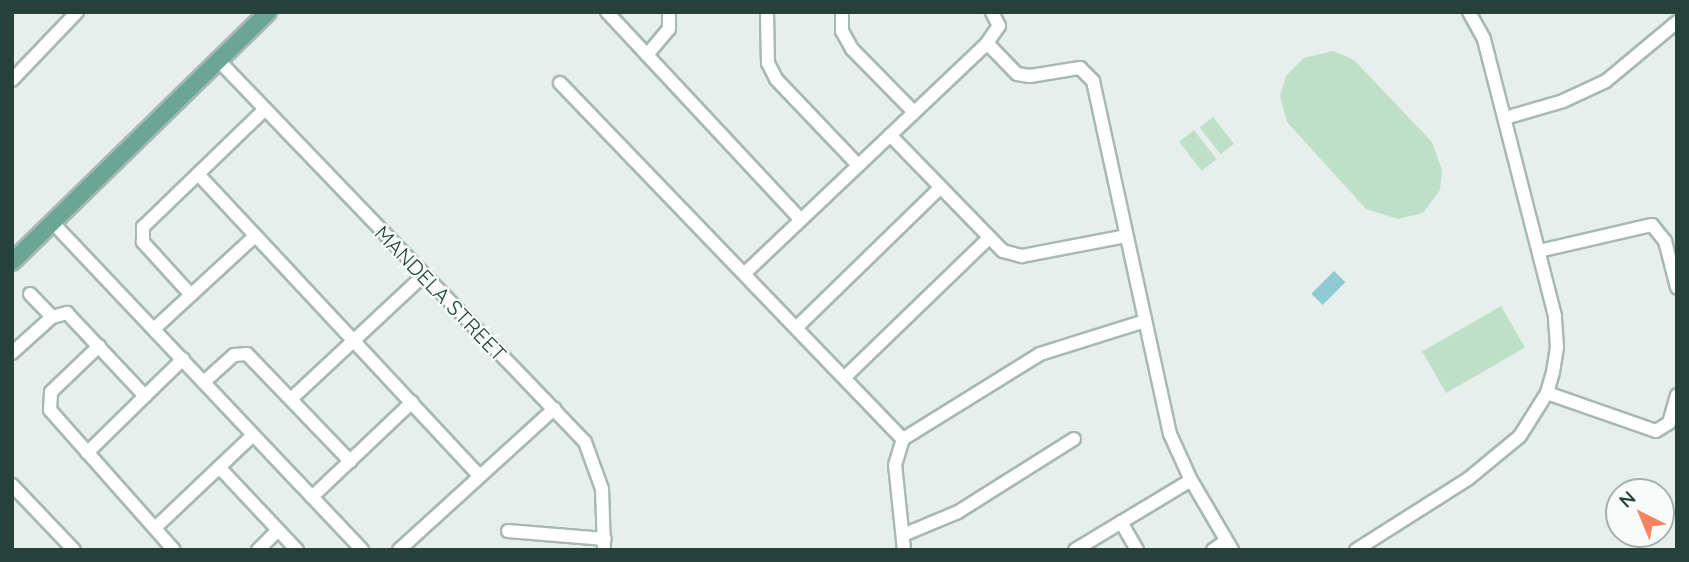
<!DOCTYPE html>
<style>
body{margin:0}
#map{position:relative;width:1689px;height:562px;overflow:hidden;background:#e6efeb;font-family:Quicksand,sans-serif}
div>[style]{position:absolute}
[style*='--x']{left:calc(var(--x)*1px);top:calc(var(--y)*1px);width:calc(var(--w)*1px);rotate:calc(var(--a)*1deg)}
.green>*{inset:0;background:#bfe0c8;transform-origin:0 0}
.water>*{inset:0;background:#8ec9d4;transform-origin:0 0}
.roads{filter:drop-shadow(2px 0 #a8b8b2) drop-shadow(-2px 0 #a8b8b2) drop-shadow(0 2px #a8b8b2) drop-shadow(0 -2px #a8b8b2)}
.minor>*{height:12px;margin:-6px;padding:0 6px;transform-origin:6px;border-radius:6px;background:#fff}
.major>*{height:16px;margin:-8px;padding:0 8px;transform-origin:8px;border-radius:8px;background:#6aa596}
span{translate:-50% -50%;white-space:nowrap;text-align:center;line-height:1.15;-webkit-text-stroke:5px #f7fbf9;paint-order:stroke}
.street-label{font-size:21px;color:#24423a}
.frame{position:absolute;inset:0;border:14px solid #24423a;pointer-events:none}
.north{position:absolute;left:1605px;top:478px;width:70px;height:70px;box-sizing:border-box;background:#f7fbf9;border:2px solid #a3b1ad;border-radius:50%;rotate:317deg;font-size:19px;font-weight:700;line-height:28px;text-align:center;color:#24423a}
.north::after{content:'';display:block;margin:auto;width:24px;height:32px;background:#f4845f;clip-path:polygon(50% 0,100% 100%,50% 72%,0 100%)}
</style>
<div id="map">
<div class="green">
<div style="clip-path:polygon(1333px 51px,1354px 60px,1432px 142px,1442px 170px,1440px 190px,1423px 213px,1398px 219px,1366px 209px,1287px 122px,1280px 96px,1286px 76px,1304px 58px)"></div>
<div style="left:1213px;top:117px;width:34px;height:17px;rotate:52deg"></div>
<div style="left:1194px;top:130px;width:37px;height:19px;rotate:52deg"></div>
<div style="left:1501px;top:306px;width:48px;height:91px;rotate:60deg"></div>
</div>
<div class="water">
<div style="left:1334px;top:271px;width:16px;height:32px;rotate:45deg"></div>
</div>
<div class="roads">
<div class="minor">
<div style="--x:607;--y:12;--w:284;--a:47"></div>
<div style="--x:767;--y:12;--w:51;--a:88.9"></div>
<div style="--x:768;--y:63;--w:18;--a:63"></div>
<div style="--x:776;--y:79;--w:119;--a:46.4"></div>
<div style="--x:842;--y:12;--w:19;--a:90"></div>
<div style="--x:842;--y:31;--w:21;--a:61"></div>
<div style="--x:852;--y:49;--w:88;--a:45.5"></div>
<div style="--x:987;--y:43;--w:43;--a:45.9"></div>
<div style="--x:1017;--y:74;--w:13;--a:9"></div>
<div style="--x:1030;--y:76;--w:51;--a:-9.1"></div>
<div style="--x:1080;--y:68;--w:18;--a:45"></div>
<div style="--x:1093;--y:81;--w:361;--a:77.7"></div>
<div style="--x:1170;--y:434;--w:51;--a:65.5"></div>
<div style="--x:1191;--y:480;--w:81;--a:59.6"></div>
<div style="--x:647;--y:55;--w:34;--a:-50"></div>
<div style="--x:669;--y:29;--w:17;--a:-90"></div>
<div style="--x:221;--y:63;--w:525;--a:46.16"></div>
<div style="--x:585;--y:442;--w:50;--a:70.1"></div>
<div style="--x:602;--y:489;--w:61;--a:88.1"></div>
<div style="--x:12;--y:80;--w:94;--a:-46.3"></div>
<div style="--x:560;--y:83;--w:494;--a:46.1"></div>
<div style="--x:1505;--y:118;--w:60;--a:-16.3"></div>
<div style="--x:1563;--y:101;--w:47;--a:-24.9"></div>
<div style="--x:1606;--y:81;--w:92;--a:-39.7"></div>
<div style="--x:890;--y:135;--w:162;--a:45.8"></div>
<div style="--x:1003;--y:251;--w:20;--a:15"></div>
<div style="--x:1022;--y:256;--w:106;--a:-10.9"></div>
<div style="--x:198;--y:174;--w:412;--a:47"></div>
<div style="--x:53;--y:223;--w:450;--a:46.6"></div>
<div style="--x:1539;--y:251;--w:116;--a:-13"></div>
<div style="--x:1652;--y:225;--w:21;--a:51"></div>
<div style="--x:1665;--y:241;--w:48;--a:75.4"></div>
<div style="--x:745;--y:273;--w:334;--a:-43.5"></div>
<div style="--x:987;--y:43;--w:21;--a:-55"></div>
<div style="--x:999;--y:26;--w:16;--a:-117"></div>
<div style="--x:30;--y:294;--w:32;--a:46"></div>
<div style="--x:191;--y:295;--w:72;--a:-132.2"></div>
<div style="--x:143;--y:242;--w:15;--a:-90"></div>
<div style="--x:143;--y:227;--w:170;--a:-44"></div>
<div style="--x:797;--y:327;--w:199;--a:-44.2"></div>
<div style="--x:155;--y:328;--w:136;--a:-42.6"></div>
<div style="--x:99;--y:346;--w:66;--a:136.2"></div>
<div style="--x:51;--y:392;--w:18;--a:93"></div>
<div style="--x:50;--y:410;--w:187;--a:48.5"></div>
<div style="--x:12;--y:353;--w:54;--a:-42"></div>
<div style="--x:52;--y:317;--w:16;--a:-15"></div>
<div style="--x:67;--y:313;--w:114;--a:46.8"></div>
<div style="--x:145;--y:396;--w:81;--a:135.5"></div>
<div style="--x:845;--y:377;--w:199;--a:-44"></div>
<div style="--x:205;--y:381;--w:39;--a:-42"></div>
<div style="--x:234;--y:355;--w:13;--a:-4"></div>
<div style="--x:247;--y:354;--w:149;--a:46.1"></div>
<div style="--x:1547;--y:393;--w:115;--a:19.2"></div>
<div style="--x:1656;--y:431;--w:15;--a:-32"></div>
<div style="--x:1669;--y:423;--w:29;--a:-74"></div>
<div style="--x:145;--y:396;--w:53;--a:-44.2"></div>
<div style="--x:291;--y:399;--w:182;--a:-43"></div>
<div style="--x:219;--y:467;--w:114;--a:46.8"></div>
<div style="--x:12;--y:485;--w:90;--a:46.4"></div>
<div style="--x:312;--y:497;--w:138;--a:-43.5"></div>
<div style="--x:1121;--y:522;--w:32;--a:60"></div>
<div style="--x:155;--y:528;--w:135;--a:-43.5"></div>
<div style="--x:508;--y:531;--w:97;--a:4.7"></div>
<div style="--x:903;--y:535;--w:60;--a:-22.7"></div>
<div style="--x:958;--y:512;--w:137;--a:-32.2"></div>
<div style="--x:258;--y:550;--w:28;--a:-45"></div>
<div style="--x:399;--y:550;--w:210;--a:-42.3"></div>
<div style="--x:904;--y:550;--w:85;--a:-96"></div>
<div style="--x:895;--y:465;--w:27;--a:-73"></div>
<div style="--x:903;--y:439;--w:161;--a:-31.8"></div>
<div style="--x:1040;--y:354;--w:110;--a:-17.4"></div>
<div style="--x:1075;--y:550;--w:135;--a:-31.1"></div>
<div style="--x:1213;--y:550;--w:16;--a:-35"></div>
<div style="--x:1356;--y:550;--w:133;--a:-32.4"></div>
<div style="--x:1468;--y:479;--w:67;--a:-39.6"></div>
<div style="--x:1520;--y:436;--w:51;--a:-57.9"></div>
<div style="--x:1547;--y:393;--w:22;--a:-74"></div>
<div style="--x:1553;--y:372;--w:25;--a:-81"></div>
<div style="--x:1557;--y:347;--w:31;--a:-94"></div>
<div style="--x:1555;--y:316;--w:286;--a:-104.4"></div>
<div style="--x:1484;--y:39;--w:31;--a:-119"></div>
</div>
<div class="major">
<div style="--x:12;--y:262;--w:358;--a:-44.3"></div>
</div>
</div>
<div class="street-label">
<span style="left:441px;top:293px;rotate:46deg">MANDELA STREET</span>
</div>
<div class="frame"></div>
<div class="north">N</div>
</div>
